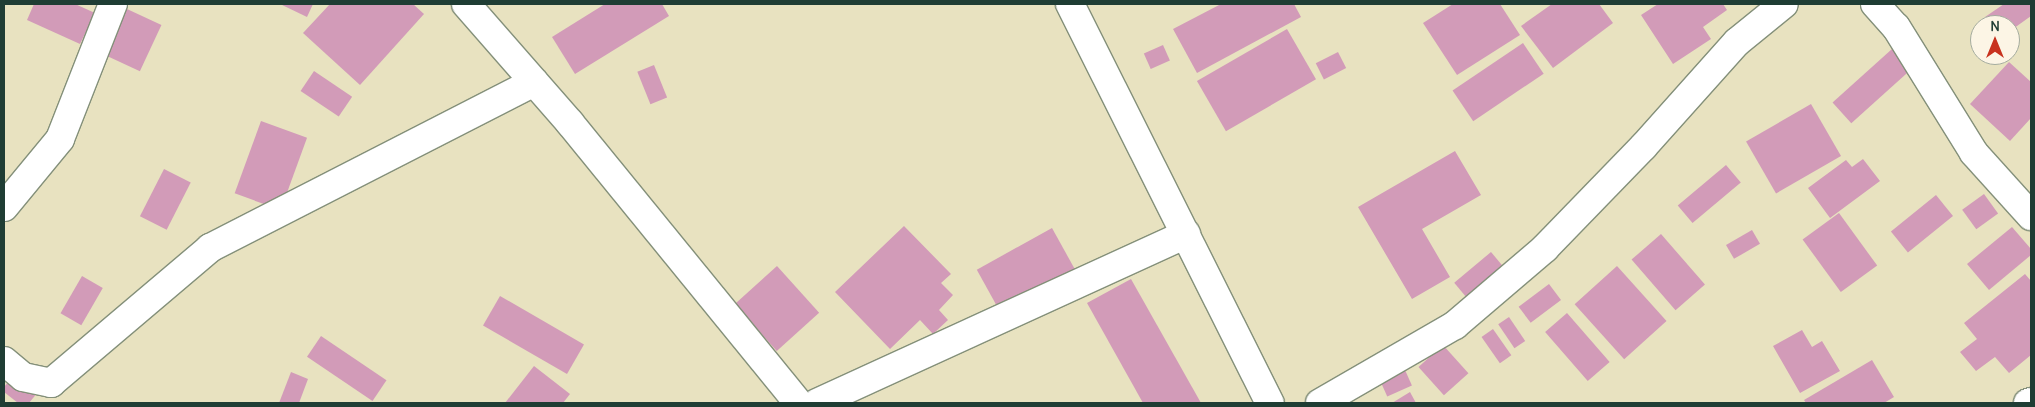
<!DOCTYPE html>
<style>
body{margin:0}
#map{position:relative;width:2035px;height:407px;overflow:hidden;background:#e8e2c0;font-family:Delius,sans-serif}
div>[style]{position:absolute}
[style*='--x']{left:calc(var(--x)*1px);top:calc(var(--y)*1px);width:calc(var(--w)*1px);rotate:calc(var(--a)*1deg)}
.building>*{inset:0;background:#d29bb8;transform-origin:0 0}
.roads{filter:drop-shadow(1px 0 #84907a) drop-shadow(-1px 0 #84907a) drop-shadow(0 1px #84907a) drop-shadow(0 -1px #84907a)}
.street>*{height:28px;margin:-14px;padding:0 14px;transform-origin:14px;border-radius:14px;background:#fff}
.secondary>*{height:28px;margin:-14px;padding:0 14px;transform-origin:14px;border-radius:14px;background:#fff}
span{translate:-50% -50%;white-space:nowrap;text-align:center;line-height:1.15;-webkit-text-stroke:5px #fcf5e5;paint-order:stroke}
.frame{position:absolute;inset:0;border:5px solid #1f3d34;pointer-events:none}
.north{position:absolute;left:1970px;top:15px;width:50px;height:50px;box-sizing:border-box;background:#fcf5e5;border:1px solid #a4ab9e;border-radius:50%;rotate:0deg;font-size:14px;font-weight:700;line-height:20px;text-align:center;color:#1f3d34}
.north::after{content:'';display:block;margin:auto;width:18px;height:22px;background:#c8321e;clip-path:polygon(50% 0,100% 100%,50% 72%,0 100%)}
</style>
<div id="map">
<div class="building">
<div style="clip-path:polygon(34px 4px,75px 4px,95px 13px,80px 44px,27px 20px)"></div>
<div style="clip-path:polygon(280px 4px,313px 4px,307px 17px)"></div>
<div style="clip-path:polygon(330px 4px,413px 4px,424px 14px,360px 85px,303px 33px)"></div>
<div style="clip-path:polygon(605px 4px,662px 4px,669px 16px,575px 74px,552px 37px)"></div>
<div style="clip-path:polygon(1221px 4px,1294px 4px,1301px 17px,1197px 73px,1173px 29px)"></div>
<div style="clip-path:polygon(1453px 4px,1500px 4px,1520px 35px,1457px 75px,1423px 23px)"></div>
<div style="clip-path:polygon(1552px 4px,1599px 4px,1613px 23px,1553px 68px,1521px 26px)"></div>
<div style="clip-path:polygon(1658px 4px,1723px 4px,1727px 10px,1703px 27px,1711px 39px,1673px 64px,1641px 15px)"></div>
<div style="clip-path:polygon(2004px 4px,2031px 4px,2031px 16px,2010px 31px,2010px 25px,1991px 25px,1985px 17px)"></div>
<div style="left:127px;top:9px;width:38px;height:51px;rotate:25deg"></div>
<div style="left:1287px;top:29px;width:58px;height:104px;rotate:60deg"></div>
<div style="left:1523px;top:43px;width:37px;height:85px;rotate:56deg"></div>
<div style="left:1163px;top:45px;width:17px;height:21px;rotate:66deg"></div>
<div style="left:1892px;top:49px;width:28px;height:80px;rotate:48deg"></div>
<div style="left:1338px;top:52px;width:18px;height:25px;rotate:63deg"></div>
<div style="clip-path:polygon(2009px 62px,2031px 82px,2031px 118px,2010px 141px,1970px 104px)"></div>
<div style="left:654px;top:65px;width:35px;height:18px;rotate:68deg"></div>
<div style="left:314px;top:71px;width:46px;height:24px;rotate:34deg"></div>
<div style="left:1811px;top:104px;width:60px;height:75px;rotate:60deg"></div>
<div style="left:261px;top:121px;width:49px;height:77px;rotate:20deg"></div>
<div style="clip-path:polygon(1455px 151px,1481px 195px,1422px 229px,1450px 277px,1412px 299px,1358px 207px)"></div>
<div style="clip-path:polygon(1863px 159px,1880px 181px,1830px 218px,1808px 188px,1846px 160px,1852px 167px)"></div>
<div style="left:1726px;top:165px;width:23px;height:63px;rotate:50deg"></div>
<div style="left:164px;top:169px;width:30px;height:53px;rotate:27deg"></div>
<div style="left:1984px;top:194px;width:24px;height:27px;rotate:54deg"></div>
<div style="left:1936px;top:195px;width:27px;height:58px;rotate:51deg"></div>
<div style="left:1839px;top:213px;width:65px;height:45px;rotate:54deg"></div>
<div style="clip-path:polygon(904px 226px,951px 274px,941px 283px,953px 295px,939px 310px,948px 320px,933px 334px,920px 320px,890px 349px,835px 292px)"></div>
<div style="clip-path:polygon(2012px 227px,2031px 249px,2031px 255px,1989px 290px,1967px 264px)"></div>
<div style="left:1052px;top:228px;width:52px;height:86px;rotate:61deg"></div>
<div style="left:1752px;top:230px;width:16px;height:30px;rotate:60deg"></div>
<div style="left:1661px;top:234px;width:67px;height:39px;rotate:49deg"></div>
<div style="left:1491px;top:252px;width:25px;height:48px;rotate:50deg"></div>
<div style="left:777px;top:266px;width:63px;height:57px;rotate:48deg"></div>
<div style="left:1617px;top:266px;width:74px;height:57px;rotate:48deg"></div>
<div style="clip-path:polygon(2025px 274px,2031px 281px,2031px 355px,2009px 373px,1995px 357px,1976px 371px,1960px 352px,1977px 339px,1964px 323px)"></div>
<div style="left:82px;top:276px;width:24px;height:43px;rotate:30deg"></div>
<div style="clip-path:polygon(1131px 279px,1201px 403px,1143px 403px,1087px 303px)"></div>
<div style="left:1549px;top:284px;width:20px;height:38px;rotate:53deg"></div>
<div style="left:500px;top:296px;width:97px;height:34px;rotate:30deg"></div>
<div style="left:1567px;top:313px;width:65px;height:29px;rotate:49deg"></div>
<div style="left:1509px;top:317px;width:29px;height:13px;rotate:56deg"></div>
<div style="left:1493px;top:329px;width:32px;height:14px;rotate:55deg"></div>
<div style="clip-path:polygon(1802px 330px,1812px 347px,1822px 341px,1840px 371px,1800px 393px,1773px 346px)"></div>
<div style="left:321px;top:336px;width:79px;height:25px;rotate:34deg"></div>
<div style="left:1443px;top:345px;width:38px;height:33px;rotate:48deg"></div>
<div style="clip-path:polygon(1872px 360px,1894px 397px,1884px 403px,1806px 403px,1804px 400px)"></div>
<div style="clip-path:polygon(534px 366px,570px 394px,563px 403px,505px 403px)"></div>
<div style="left:1405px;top:370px;width:17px;height:27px;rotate:66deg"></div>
<div style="clip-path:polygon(291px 372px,308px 379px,299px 403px,279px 403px)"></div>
<div style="clip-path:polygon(16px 373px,38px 392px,29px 403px,18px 403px,4px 392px,4px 387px)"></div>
<div style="clip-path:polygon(1410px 392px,1416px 403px,1392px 403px)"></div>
</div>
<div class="roads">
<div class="street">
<div style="--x:466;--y:4;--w:158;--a:48.8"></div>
<div style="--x:570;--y:123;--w:361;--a:50.8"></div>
<div style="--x:1875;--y:4;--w:31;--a:48"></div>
<div style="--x:1896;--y:27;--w:148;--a:58.2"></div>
<div style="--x:1974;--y:153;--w:85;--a:47.9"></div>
<div style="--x:4;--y:207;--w:88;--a:-50.5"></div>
<div style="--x:60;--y:139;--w:145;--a:-68.6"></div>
<div style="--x:4;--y:361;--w:25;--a:40"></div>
<div style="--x:23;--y:377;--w:29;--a:12"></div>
<div style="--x:51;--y:383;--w:209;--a:-40.3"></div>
<div style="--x:210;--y:248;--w:364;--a:-27.1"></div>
<div style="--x:817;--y:403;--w:406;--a:-24.6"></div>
<div style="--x:1320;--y:403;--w:156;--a:-30"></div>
<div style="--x:1455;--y:325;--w:118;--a:-40.5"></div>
<div style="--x:1545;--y:248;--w:141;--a:-45.9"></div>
<div style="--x:1643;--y:147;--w:141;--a:-48.2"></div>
<div style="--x:1737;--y:42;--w:60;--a:-39"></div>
<div style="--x:2028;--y:403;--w:3;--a:-18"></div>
</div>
<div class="secondary">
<div style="--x:1070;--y:4;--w:446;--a:63.4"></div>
</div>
</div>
<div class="frame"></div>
<div class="north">N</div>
</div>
